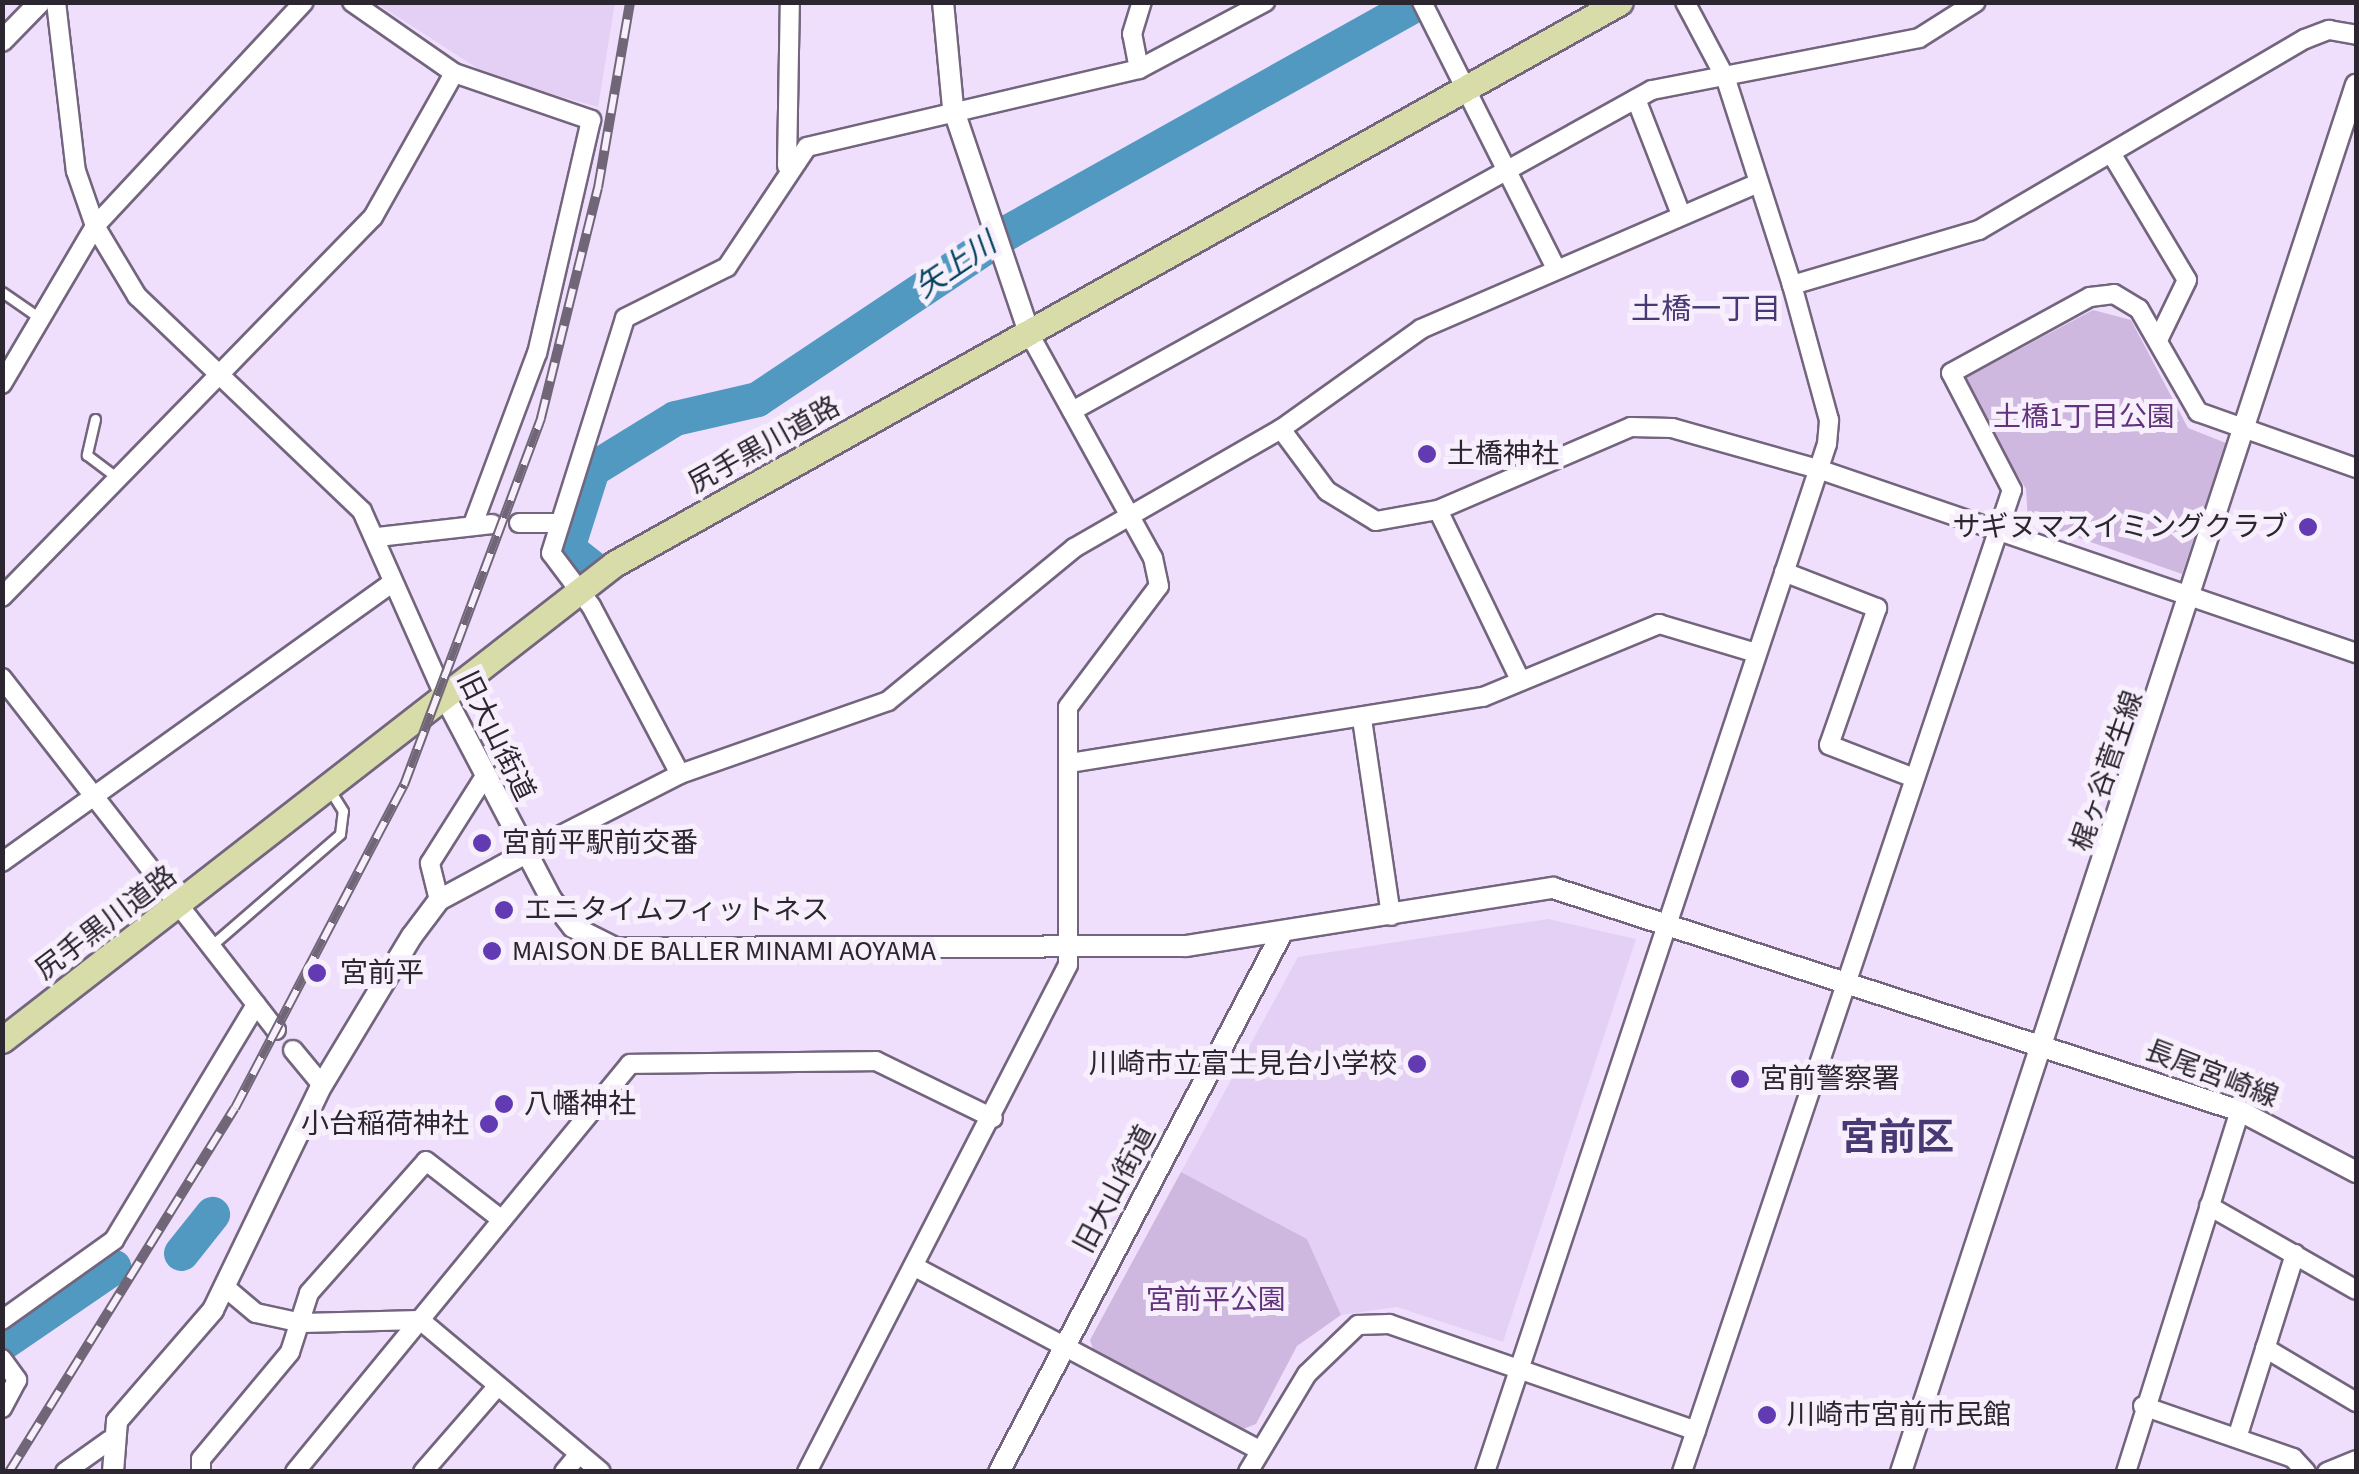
<!DOCTYPE html>
<meta charset="utf-8">
<style>
body{margin:0}
#map{position:relative;width:2359px;height:1474px;overflow:hidden;background:#efdffc;font-family:"Source Sans 3","Noto Sans JP",sans-serif}
div>[style]{position:absolute}
[style*='--x']{left:calc(var(--x)*1px);top:calc(var(--y)*1px);width:calc(var(--w)*1px);rotate:calc(var(--a)*1deg)}
.built>*{inset:0;background:#e4d0f4}
.green>*{inset:0;background:#cfb8df}
.river>*{height:35px;margin:-17.5px;padding:0 17.5px;transform-origin:17.5px;border-radius:17.5px;background:#5199c0}
.roads{filter:drop-shadow(2px 0 #73657e) drop-shadow(-2px 0 #73657e) drop-shadow(0 2px #73657e) drop-shadow(0 -2px #73657e)}
.service>*{height:9px;margin:-4.5px;padding:0 4.5px;transform-origin:4.5px;border-radius:4.5px;background:#fff}
.minor>*{height:18px;margin:-9px;padding:0 9px;transform-origin:9px;border-radius:9px;background:#fff}
.tertiary>*{height:20px;margin:-10px;padding:0 10px;transform-origin:10px;border-radius:10px;background:#fff}
.primary>*{height:25px;margin:-12.5px;padding:0 12.5px;transform-origin:12.5px;border-radius:12.5px;background:#d7dca9}
.rail>*{height:10px;margin-top:-5px;transform-origin:0;background:repeating-linear-gradient(90deg,#f7f0fc 0 19px,#706677 0 38px);box-sizing:border-box;border-block:2px solid #706677}
.dots>*{width:28px;height:28px;translate:-50% -50%;box-sizing:border-box;border:5px solid #f7f0fc;border-radius:50%}
span{translate:-50% -50%;white-space:nowrap;text-align:center;line-height:1.15;-webkit-text-stroke:10px #f7f0fc;paint-order:stroke}
.park-label{font-size:28px;color:#61347c}
.street-label{font-size:28px;color:#2c2631}
.poi-label{font-size:28px;color:#2c2631}
.left{translate:0 -50%;text-align:left}
.right{translate:-100% -50%;text-align:right}
.water-label{font-size:30px;color:#02425d;font-style:italic}
.neighbourhood-label{font-size:30px;color:#483975}
.district-label{font-size:38px;color:#483975;font-weight:700}
.frame{position:absolute;inset:0;border:5px solid #2c2631;pointer-events:none}
</style>
<div id="map">
<div class="built">
<div style="clip-path:polygon(376px 3px,615px 3px,598px 107px,491px 77px)"></div>
<div style="clip-path:polygon(1548px 919px,1636px 939px,1503px 1342px,1397px 1307px,1341px 1315px,1307px 1239px,1181px 1172px,1298px 957px)"></div>
</div>
<div class="green">
<div style="clip-path:polygon(2093px 310px,2131px 320px,2188px 428px,2226px 443px,2182px 574px,2028px 520px,2026px 489px,1960px 381px)"></div>
<div style="clip-path:polygon(1181px 1172px,1307px 1239px,1341px 1315px,1297px 1346px,1256px 1424px,1238px 1431px,1095px 1355px,1090px 1340px)"></div>
</div>
<div class="river">
<div style="--x:590;--y:566;--w:29;--a:-142"></div>
<div style="--x:567;--y:548;--w:83;--a:-72.4"></div>
<div style="--x:592;--y:469;--w:97;--a:-31.6"></div>
<div style="--x:675;--y:418;--w:84;--a:-13"></div>
<div style="--x:757;--y:399;--w:303;--a:-33.7"></div>
<div style="--x:1009;--y:231;--w:470;--a:-29.2"></div>
<div style="--x:181;--y:1253;--w:50;--a:-51.5"></div>
<div style="--x:2;--y:1343;--w:135;--a:-34.4"></div>
</div>
<div class="roads">
<div class="service">
<div style="--x:2;--y:292;--w:47;--a:34.7"></div>
<div style="--x:95;--y:419;--w:37;--a:103"></div>
<div style="--x:87;--y:455;--w:39;--a:37"></div>
<div style="--x:212;--y:945;--w:169;--a:-40.9"></div>
<div style="--x:340;--y:834;--w:23;--a:-83"></div>
<div style="--x:343;--y:811;--w:25;--a:-122"></div>
</div>
<div class="minor">
<div style="--x:56;--y:2;--w:170;--a:83.3"></div>
<div style="--x:76;--y:171;--w:58;--a:70.9"></div>
<div style="--x:95;--y:226;--w:82;--a:59"></div>
<div style="--x:137;--y:296;--w:311;--a:43.7"></div>
<div style="--x:362;--y:511;--w:201;--a:66"></div>
<div style="--x:352;--y:2;--w:124;--a:34.8"></div>
<div style="--x:454;--y:73;--w:145;--a:18.9"></div>
<div style="--x:591;--y:120;--w:239;--a:103"></div>
<div style="--x:537;--y:353;--w:183;--a:110.5"></div>
<div style="--x:1422;--y:2;--w:298;--a:63.3"></div>
<div style="--x:1139;--y:69;--w:36;--a:-101"></div>
<div style="--x:1132;--y:34;--w:34;--a:-73"></div>
<div style="--x:1636;--y:99;--w:121;--a:68.7"></div>
<div style="--x:2114;--y:158;--w:142;--a:59.1"></div>
<div style="--x:2187;--y:280;--w:67;--a:115.8"></div>
<div style="--x:787;--y:166;--w:164;--a:-89"></div>
<div style="--x:1792;--y:285;--w:195;--a:-16.4"></div>
<div style="--x:1979;--y:230;--w:378;--a:-30.4"></div>
<div style="--x:2305;--y:39;--w:26;--a:-21"></div>
<div style="--x:2329;--y:30;--w:27;--a:10"></div>
<div style="--x:2;--y:384;--w:183;--a:-59.5"></div>
<div style="--x:95;--y:226;--w:306;--a:-47"></div>
<div style="--x:1072;--y:411;--w:663;--a:-28.96"></div>
<div style="--x:1652;--y:90;--w:272;--a:-11"></div>
<div style="--x:1919;--y:38;--w:67;--a:-32.3"></div>
<div style="--x:1281;--y:429;--w:77;--a:53.4"></div>
<div style="--x:1327;--y:491;--w:57;--a:31.5"></div>
<div style="--x:1376;--y:521;--w:63;--a:-10.1"></div>
<div style="--x:1438;--y:510;--w:210;--a:-23.3"></div>
<div style="--x:1631;--y:427;--w:41;--a:1.4"></div>
<div style="--x:1672;--y:428;--w:152;--a:15.7"></div>
<div style="--x:1818;--y:469;--w:569;--a:18.88"></div>
<div style="--x:1438;--y:510;--w:189;--a:64.2"></div>
<div style="--x:519;--y:523;--w:41;--a:0"></div>
<div style="--x:378;--y:537;--w:115;--a:-6.5"></div>
<div style="--x:1784;--y:572;--w:100;--a:21.2"></div>
<div style="--x:1877;--y:608;--w:145;--a:109.3"></div>
<div style="--x:1829;--y:745;--w:91;--a:21.2"></div>
<div style="--x:2;--y:597;--w:531;--a:-45.69"></div>
<div style="--x:373;--y:217;--w:165;--a:-60.6"></div>
<div style="--x:2;--y:678;--w:446;--a:52.1"></div>
<div style="--x:1362;--y:719;--w:199;--a:81.6"></div>
<div style="--x:1070;--y:763;--w:418;--a:-9.1"></div>
<div style="--x:1483;--y:697;--w:191;--a:-22.5"></div>
<div style="--x:1659;--y:624;--w:101;--a:16.6"></div>
<div style="--x:680;--y:774;--w:190;--a:-117.9"></div>
<div style="--x:591;--y:606;--w:66;--a:-127"></div>
<div style="--x:551;--y:553;--w:246;--a:-72.5"></div>
<div style="--x:625;--y:318;--w:114;--a:-26.6"></div>
<div style="--x:727;--y:267;--w:144;--a:-56.3"></div>
<div style="--x:807;--y:147;--w:341;--a:-13.2"></div>
<div style="--x:1139;--y:69;--w:143;--a:-28"></div>
<div style="--x:524;--y:854;--w:175;--a:-27.1"></div>
<div style="--x:680;--y:774;--w:220;--a:-19.3"></div>
<div style="--x:888;--y:701;--w:241;--a:-39.4"></div>
<div style="--x:1074;--y:548;--w:239;--a:-29.9"></div>
<div style="--x:1281;--y:429;--w:172;--a:-35.5"></div>
<div style="--x:1421;--y:329;--w:368;--a:-23.4"></div>
<div style="--x:2;--y:862;--w:480;--a:-35.6"></div>
<div style="--x:439;--y:900;--w:38;--a:-104"></div>
<div style="--x:430;--y:863;--w:103;--a:-57.7"></div>
<div style="--x:293;--y:1050;--w:45;--a:50.4"></div>
<div style="--x:2209;--y:1206;--w:169;--a:29.7"></div>
<div style="--x:917;--y:1268;--w:387;--a:28"></div>
<div style="--x:226;--y:1288;--w:39;--a:40"></div>
<div style="--x:256;--y:1313;--w:47;--a:12.3"></div>
<div style="--x:302;--y:1323;--w:118;--a:-1.5"></div>
<div style="--x:420;--y:1320;--w:236;--a:40"></div>
<div style="--x:2;--y:1320;--w:138;--a:-35.5"></div>
<div style="--x:114;--y:1240;--w:275;--a:-58.9"></div>
<div style="--x:2265;--y:1348;--w:106;--a:30.7"></div>
<div style="--x:2;--y:1359;--w:26;--a:54"></div>
<div style="--x:17;--y:1380;--w:32;--a:118"></div>
<div style="--x:2143;--y:1406;--w:159;--a:19.1"></div>
<div style="--x:2293;--y:1458;--w:19;--a:47"></div>
<div style="--x:2237;--y:1438;--w:193;--a:-72.5"></div>
<div style="--x:65;--y:1472;--w:55;--a:-35.4"></div>
<div style="--x:201;--y:1472;--w:13;--a:-90"></div>
<div style="--x:201;--y:1459;--w:139;--a:-50.2"></div>
<div style="--x:290;--y:1352;--w:62;--a:-72.1"></div>
<div style="--x:309;--y:1293;--w:176;--a:-48.4"></div>
<div style="--x:426;--y:1161;--w:96;--a:37.8"></div>
<div style="--x:295;--y:1472;--w:528;--a:-50.61"></div>
<div style="--x:630;--y:1064;--w:246;--a:-0.7"></div>
<div style="--x:876;--y:1061;--w:130;--a:26"></div>
<div style="--x:423;--y:1472;--w:113;--a:-49"></div>
<div style="--x:564;--y:1472;--w:23;--a:-50"></div>
<div style="--x:807;--y:1472;--w:570;--a:-62.76"></div>
<div style="--x:1068;--y:965;--w:258;--a:-90"></div>
<div style="--x:1068;--y:707;--w:151;--a:-53.1"></div>
<div style="--x:1159;--y:586;--w:29;--a:-102"></div>
<div style="--x:1153;--y:558;--w:257;--a:-118.9"></div>
<div style="--x:1248;--y:1472;--w:114;--a:-59"></div>
<div style="--x:1307;--y:1374;--w:71;--a:-43.9"></div>
<div style="--x:1358;--y:1325;--w:31;--a:-2"></div>
<div style="--x:1389;--y:1324;--w:325;--a:19.2"></div>
<div style="--x:1485;--y:1472;--w:1083;--a:-71.6"></div>
<div style="--x:1827;--y:444;--w:24;--a:-85"></div>
<div style="--x:1829;--y:420;--w:140;--a:-105.3"></div>
<div style="--x:1792;--y:285;--w:216;--a:-107.8"></div>
<div style="--x:1726;--y:79;--w:87;--a:-118"></div>
<div style="--x:1682;--y:1472;--w:1036;--a:-71.43"></div>
<div style="--x:2012;--y:490;--w:132;--a:-117.5"></div>
<div style="--x:1951;--y:373;--w:158;--a:-28.7"></div>
<div style="--x:2090;--y:297;--w:24;--a:-7"></div>
<div style="--x:2114;--y:294;--w:29;--a:31"></div>
<div style="--x:2139;--y:309;--w:119;--a:60.2"></div>
<div style="--x:2198;--y:412;--w:168;--a:19.5"></div>
<div style="--x:2126;--y:1472;--w:379;--a:-72.5"></div>
<div style="--x:2327;--y:1472;--w:31;--a:-22"></div>
</div>
<div class="tertiary">
<div style="--x:943;--y:2;--w:106;--a:84.6"></div>
<div style="--x:953;--y:108;--w:237;--a:71.3"></div>
<div style="--x:2;--y:41;--w:54;--a:-45.7"></div>
<div style="--x:444;--y:695;--w:230;--a:62.3"></div>
<div style="--x:551;--y:899;--w:36;--a:52"></div>
<div style="--x:573;--y:927;--w:47;--a:26.6"></div>
<div style="--x:615;--y:948;--w:571;--a:-0.2"></div>
<div style="--x:1186;--y:946;--w:372;--a:-9"></div>
<div style="--x:1553;--y:888;--w:722;--a:17.98"></div>
<div style="--x:2240;--y:1111;--w:131;--a:27.7"></div>
<div style="--x:113;--y:1472;--w:51;--a:-85.5"></div>
<div style="--x:117;--y:1421;--w:147;--a:-49.1"></div>
<div style="--x:213;--y:1310;--w:250;--a:-64.2"></div>
<div style="--x:322;--y:1085;--w:174;--a:-58.9"></div>
<div style="--x:412;--y:936;--w:45;--a:-53.1"></div>
<div style="--x:439;--y:900;--w:97;--a:-28.4"></div>
<div style="--x:999;--y:1472;--w:609;--a:-62.3"></div>
<div style="--x:1901;--y:1472;--w:1460;--a:-71.84"></div>
</div>
<div class="primary">
<div style="--x:2;--y:1040;--w:775;--a:-37.87"></div>
<div style="--x:614;--y:564;--w:1152;--a:-29.19"></div>
</div>
</div>
<div class="rail">
<div style="--x:9;--y:1472;--w:428;--a:-58.2"></div>
<div style="--x:235;--y:1108;--w:365;--a:-62.4"></div>
<div style="--x:404;--y:785;--w:392;--a:-69.5"></div>
<div style="--x:541;--y:418;--w:237;--a:-76.1"></div>
<div style="--x:598;--y:188;--w:189;--a:-80.2"></div>
</div>
<div class="dots">
<div style="left:1427px;top:454px;background:#623bb3"></div>
<div style="left:2308px;top:527px;background:#623bb3"></div>
<div style="left:482px;top:843px;background:#623bb3"></div>
<div style="left:504px;top:910px;background:#623bb3"></div>
<div style="left:492px;top:951px;background:#623bb3"></div>
<div style="left:317px;top:973px;background:#623bb3"></div>
<div style="left:1417px;top:1064px;background:#623bb3"></div>
<div style="left:1740px;top:1079px;background:#623bb3"></div>
<div style="left:504px;top:1104px;background:#623bb3"></div>
<div style="left:489px;top:1124px;background:#623bb3"></div>
<div style="left:1767px;top:1415px;background:#623bb3"></div>
</div>
<div class="park-label">
<span style="left:2084px;top:417px">土橋1丁目公園</span>
<span style="left:1216px;top:1300px">宮前平公園</span>
</div>
<div class="street-label">
<span style="left:764px;top:445px;rotate:-29deg">尻手黒川道路</span>
<span style="left:496px;top:736px;rotate:64deg">旧大山街道</span>
<span style="left:2107px;top:771px;rotate:-71deg">梶ヶ谷菅生線</span>
<span style="left:106px;top:923px;rotate:-37deg">尻手黒川道路</span>
<span style="left:2212px;top:1074px;rotate:21deg">長尾宮崎線</span>
<span style="left:1115px;top:1189px;rotate:-62deg">旧大山街道</span>
</div>
<div class="poi-label">
<span class="left" style="left:1447px;top:454px">土橋神社</span>
<span class="right" style="left:2288px;top:527px">サギヌマスイミングクラブ</span>
<span class="left" style="left:502px;top:843px">宮前平駅前交番</span>
<span class="left" style="left:524px;top:910px">エニタイムフィットネス</span>
<span class="left" style="left:512px;top:951px">MAISON DE BALLER MINAMI AOYAMA</span>
<span class="left" style="left:340px;top:973px">宮前平</span>
<span class="right" style="left:1397px;top:1064px">川崎市立富士見台小学校</span>
<span class="left" style="left:1760px;top:1079px">宮前警察署</span>
<span class="left" style="left:524px;top:1104px">八幡神社</span>
<span class="right" style="left:469px;top:1124px">小台稲荷神社</span>
<span class="left" style="left:1787px;top:1415px">川崎市宮前市民館</span>
</div>
<div class="water-label">
<span style="left:956px;top:266px;rotate:-34deg">矢上川</span>
</div>
<div class="neighbourhood-label">
<span style="left:1706px;top:310px">土橋一丁目</span>
</div>
<div class="district-label">
<span style="left:1897px;top:1139px">宮前区</span>
</div>
<div class="frame"></div>
</div>
